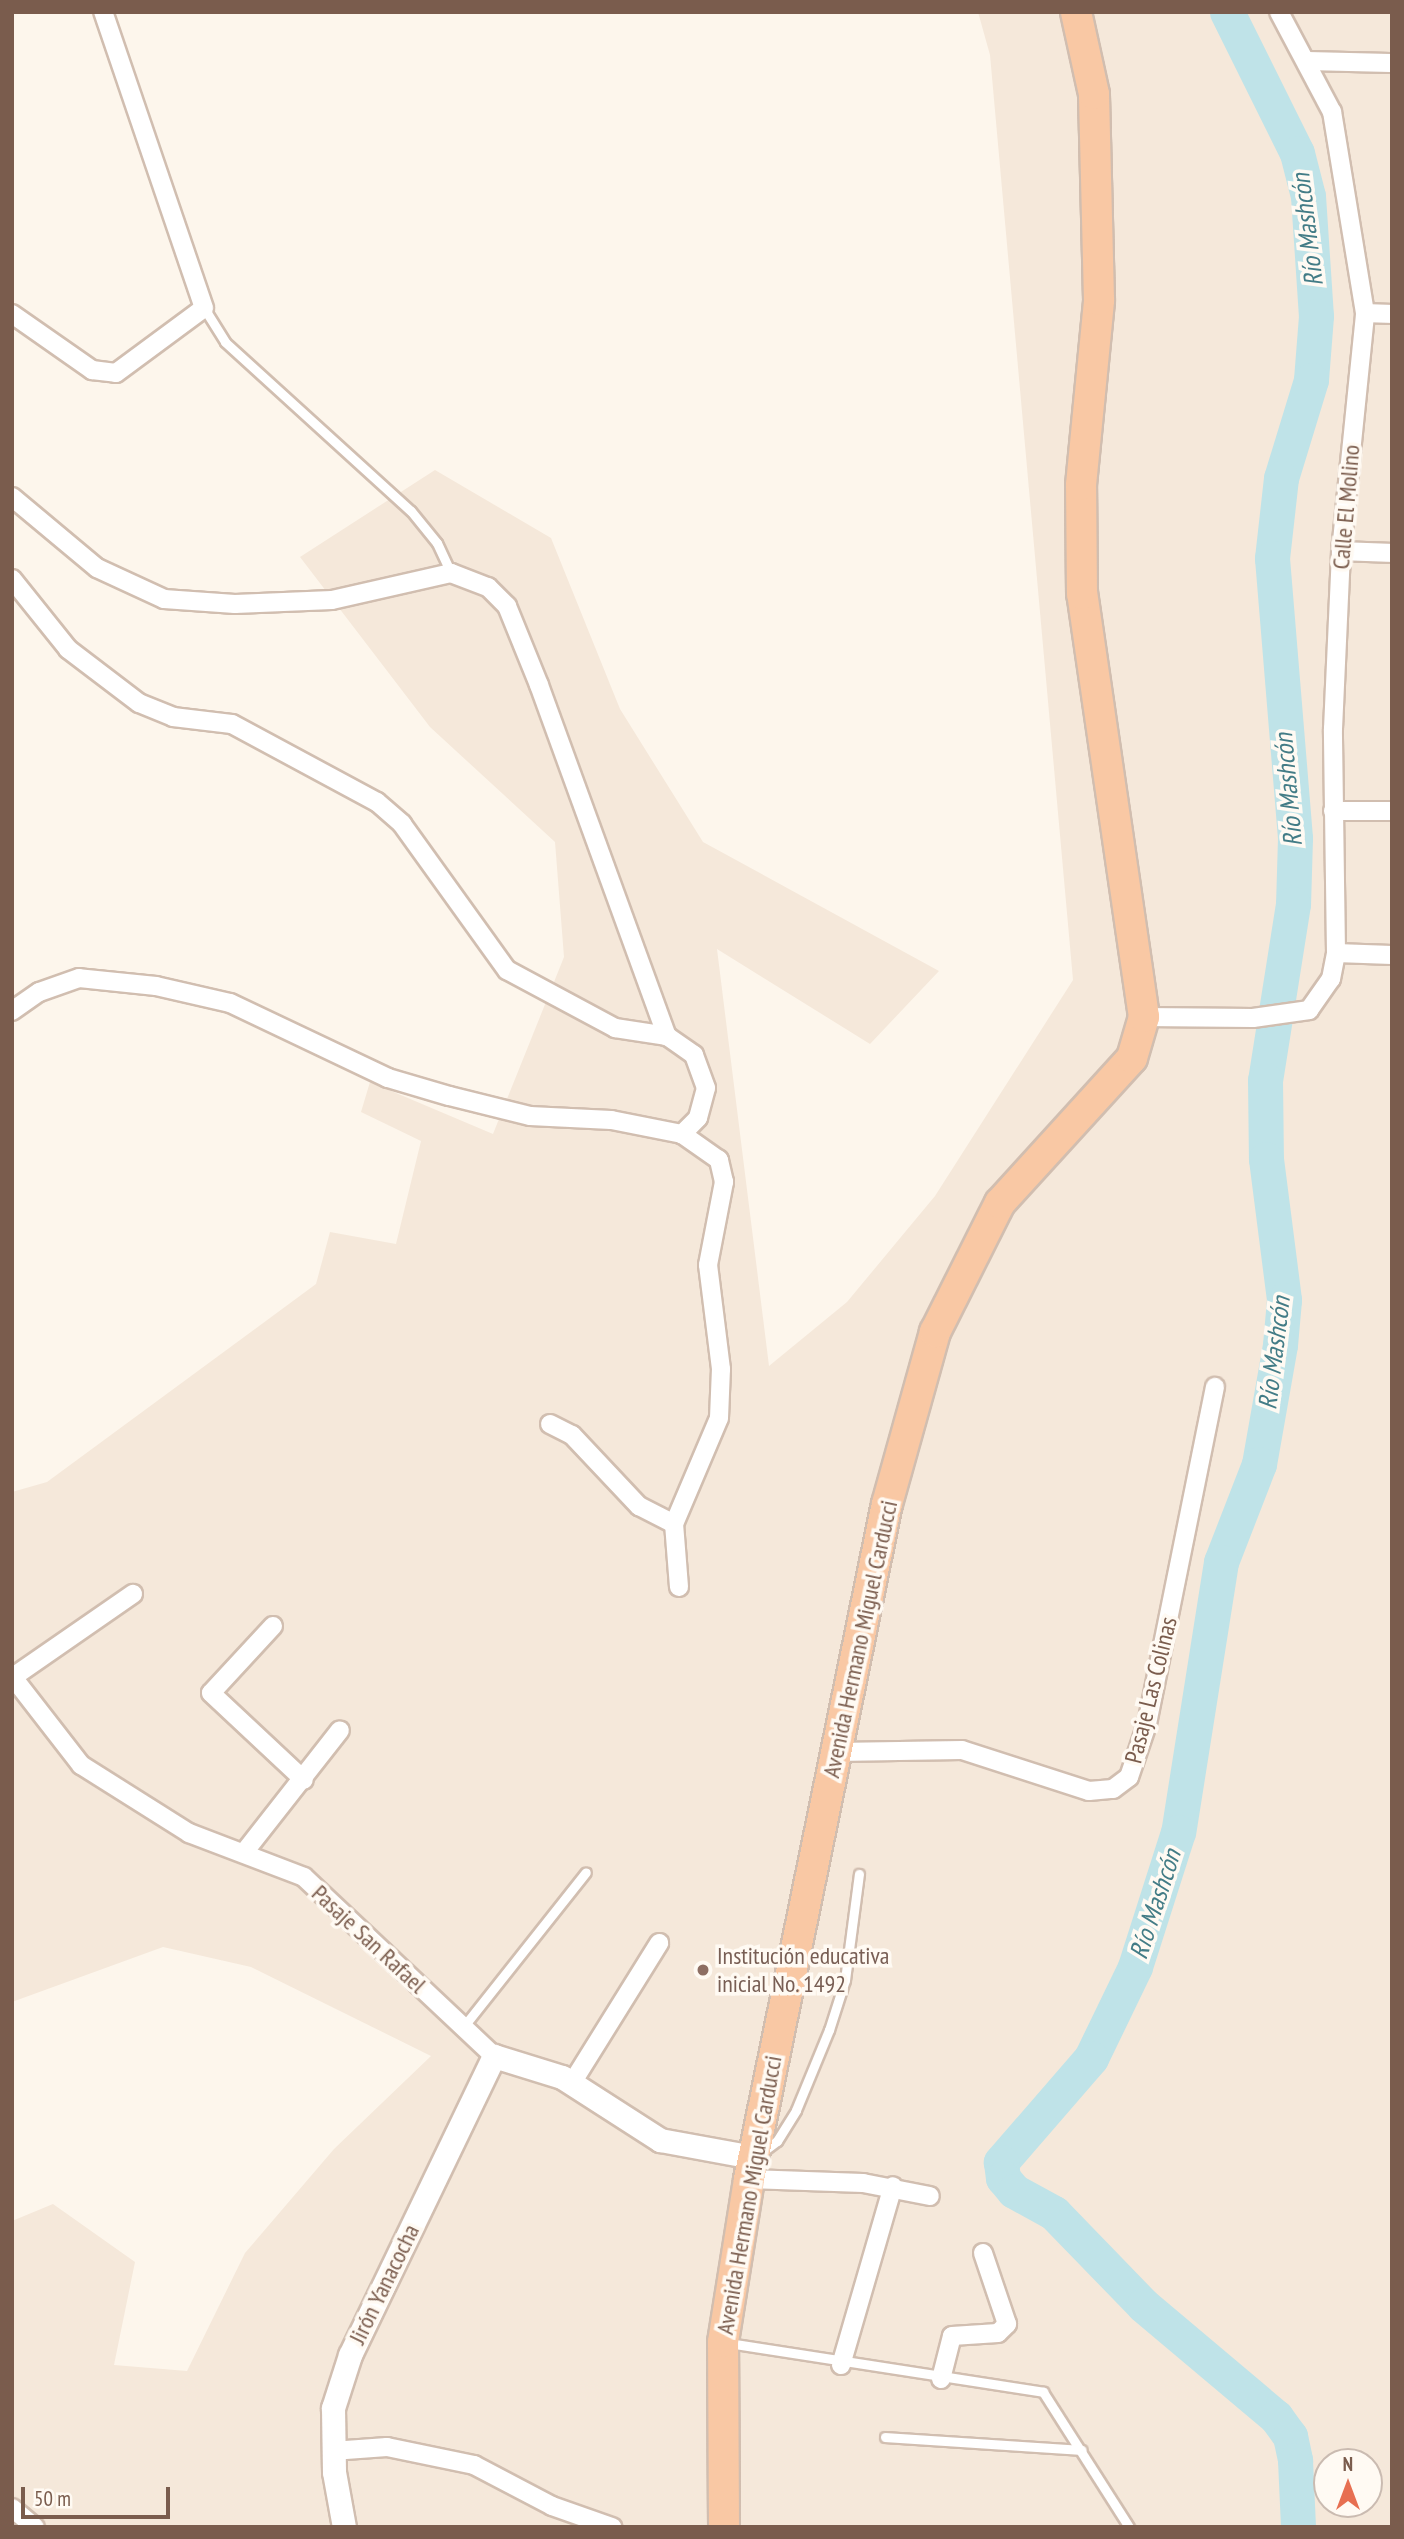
<!DOCTYPE html>
<meta charset="utf-8">
<style>
body{margin:0}
#map{position:relative;width:1404px;height:2539px;overflow:hidden;background:#fdf6ec;font-family:"PT Sans Narrow",sans-serif}
div>[style]{position:absolute}
[style*='--x']{left:calc(var(--x)*1px);top:calc(var(--y)*1px);width:calc(var(--w)*1px);rotate:calc(var(--a)*1deg)}
.residential>*{inset:0;background:#f5e8da}
.river>*{height:35px;margin:-17.5px;padding:0 17.5px;transform-origin:17.5px;border-radius:17.5px;background:#bfe3e8}
.roads{filter:drop-shadow(2px 0 #d1beb0) drop-shadow(-2px 0 #d1beb0) drop-shadow(0 2px #d1beb0) drop-shadow(0 -2px #d1beb0)}
.service>*{height:9px;margin:-4.5px;padding:0 4.5px;transform-origin:4.5px;border-radius:4.5px;background:#fff}
.minor>*{height:18px;margin:-9px;padding:0 9px;transform-origin:9px;border-radius:9px;background:#fff}
.tertiary>*{height:23px;margin:-11.5px;padding:0 11.5px;transform-origin:11.5px;border-radius:11.5px;background:#fff}
.trunk>*{height:30px;margin:-15px;padding:0 15px;transform-origin:15px;border-radius:15px;background:#f9c8a4}
.dots>*{width:19px;height:19px;translate:-50% -50%;box-sizing:border-box;border:4px solid #fffaf3;border-radius:50%}
span{translate:-50% -50%;white-space:nowrap;text-align:center;line-height:1.15;-webkit-text-stroke:7px #fffaf3;paint-order:stroke}
.street-label{font-size:24px;color:#7a5c4d}
.education-label{font-size:24px;color:#785e54}
.left{translate:0 -50%;text-align:left}
.water-label{font-size:26px;color:#437c86;font-style:italic}
.frame{position:absolute;inset:0;border:14px solid #7a5c4d;pointer-events:none}
.north{position:absolute;left:1313px;top:2448px;width:70px;height:70px;box-sizing:border-box;background:#fffaf3;border:2px solid #cabbb1;border-radius:50%;rotate:0deg;font-size:19px;font-weight:700;line-height:28px;text-align:center;color:#7a5c4d}
.north::after{content:'';display:block;margin:auto;width:24px;height:32px;background:#e76f51;clip-path:polygon(50% 0,100% 100%,50% 72%,0 100%)}
.scale{position:absolute;left:21px;top:2487px;width:149px;height:32px;box-sizing:border-box;border:4px solid #7a5c4d;border-top:0;padding-left:9px;font-size:21px;line-height:24px;white-space:nowrap;color:#7a5c4d;-webkit-text-stroke:5px #fffaf3;paint-order:stroke}
</style>
<div id="map">
<div class="residential">
<div style="clip-path:polygon(evenodd,978px 12px,1392px 12px,1392px 2527px,12px 2527px,12px 2221px,53px 2204px,135px 2262px,114px 2365px,187px 2371px,245px 2253px,334px 2149px,431px 2056px,251px 1967px,163px 1947px,12px 2002px,12px 1492px,47px 1482px,316px 1284px,330px 1232px,396px 1244px,421px 1141px,361px 1112px,370px 1082px,493px 1134px,564px 957px,555px 842px,430px 727px,300px 557px,435px 470px,551px 538px,620px 709px,703px 842px,939px 971px,870px 1044px,717px 949px,769px 1366px,847px 1302px,935px 1196px,1073px 980px,990px 55px,978px 12px,1327px 2462px,1369px 2462px,1369px 2504px,1327px 2504px,1327px 2462px)"></div>
</div>
<div class="river">
<div style="--x:1227;--y:12;--w:157;--a:63.6"></div>
<div style="--x:1297;--y:153;--w:44;--a:75.7"></div>
<div style="--x:1308;--y:196;--w:120;--a:86.2"></div>
<div style="--x:1316;--y:316;--w:64;--a:94.5"></div>
<div style="--x:1311;--y:380;--w:102;--a:107"></div>
<div style="--x:1281;--y:478;--w:81;--a:96.4"></div>
<div style="--x:1272;--y:558;--w:281;--a:85.3"></div>
<div style="--x:1295;--y:838;--w:66;--a:91.7"></div>
<div style="--x:1293;--y:904;--w:178;--a:99"></div>
<div style="--x:1265;--y:1080;--w:79;--a:89.3"></div>
<div style="--x:1266;--y:1159;--w:142;--a:82.7"></div>
<div style="--x:1284;--y:1300;--w:45;--a:95.1"></div>
<div style="--x:1280;--y:1345;--w:121;--a:100"></div>
<div style="--x:1259;--y:1464;--w:105;--a:111.2"></div>
<div style="--x:1221;--y:1562;--w:273;--a:99"></div>
<div style="--x:1178;--y:1832;--w:142;--a:107.7"></div>
<div style="--x:1135;--y:1967;--w:101;--a:115.8"></div>
<div style="--x:1091;--y:2058;--w:138;--a:130.9"></div>
<div style="--x:1001;--y:2162;--w:16;--a:83"></div>
<div style="--x:1003;--y:2178;--w:17;--a:50"></div>
<div style="--x:1014;--y:2191;--w:46;--a:28.8"></div>
<div style="--x:1054;--y:2213;--w:128;--a:45.9"></div>
<div style="--x:1143;--y:2305;--w:174;--a:40.1"></div>
<div style="--x:1276;--y:2417;--w:24;--a:54"></div>
<div style="--x:1290;--y:2436;--w:25;--a:78"></div>
<div style="--x:1295;--y:2460;--w:67;--a:87.4"></div>
</div>
<div class="roads">
<div class="service">
<div style="--x:204;--y:308;--w:40;--a:58"></div>
<div style="--x:225;--y:342;--w:251;--a:42.3"></div>
<div style="--x:411;--y:511;--w:41;--a:50.9"></div>
<div style="--x:437;--y:543;--w:33;--a:65"></div>
<div style="--x:464;--y:2026;--w:196;--a:-51.6"></div>
<div style="--x:761;--y:2153;--w:20;--a:-37"></div>
<div style="--x:777;--y:2141;--w:36;--a:-58"></div>
<div style="--x:796;--y:2110;--w:87;--a:-67.6"></div>
<div style="--x:829;--y:2030;--w:52;--a:-72.3"></div>
<div style="--x:845;--y:1980;--w:107;--a:-82.5"></div>
<div style="--x:728;--y:2343;--w:319;--a:8.8"></div>
<div style="--x:1043;--y:2392;--w:160;--a:57.5"></div>
<div style="--x:885;--y:2437;--w:197;--a:3.8"></div>
</div>
<div class="minor">
<div style="--x:1306;--y:61;--w:86;--a:1.3"></div>
<div style="--x:1365;--y:313;--w:27;--a:2"></div>
<div style="--x:12;--y:314;--w:98;--a:35"></div>
<div style="--x:92;--y:370;--w:24;--a:7"></div>
<div style="--x:116;--y:373;--w:109;--a:-36.5"></div>
<div style="--x:204;--y:308;--w:313;--a:-108.8"></div>
<div style="--x:12;--y:497;--w:111;--a:39.9"></div>
<div style="--x:97;--y:568;--w:74;--a:24.8"></div>
<div style="--x:164;--y:599;--w:71;--a:4"></div>
<div style="--x:235;--y:604;--w:97;--a:-2.4"></div>
<div style="--x:332;--y:600;--w:122;--a:-12.8"></div>
<div style="--x:451;--y:573;--w:40;--a:21"></div>
<div style="--x:488;--y:587;--w:27;--a:45"></div>
<div style="--x:507;--y:606;--w:85;--a:67.9"></div>
<div style="--x:539;--y:685;--w:374;--a:70"></div>
<div style="--x:1341;--y:551;--w:51;--a:2.2"></div>
<div style="--x:12;--y:579;--w:90;--a:51.3"></div>
<div style="--x:68;--y:649;--w:89;--a:37.3"></div>
<div style="--x:139;--y:703;--w:37;--a:22"></div>
<div style="--x:173;--y:717;--w:59;--a:6.8"></div>
<div style="--x:232;--y:724;--w:165;--a:28.3"></div>
<div style="--x:377;--y:802;--w:33;--a:41"></div>
<div style="--x:402;--y:824;--w:180;--a:54.3"></div>
<div style="--x:507;--y:970;--w:123;--a:28.2"></div>
<div style="--x:615;--y:1028;--w:53;--a:8.7"></div>
<div style="--x:667;--y:1036;--w:33;--a:35"></div>
<div style="--x:694;--y:1055;--w:35;--a:70"></div>
<div style="--x:706;--y:1088;--w:31;--a:105"></div>
<div style="--x:698;--y:1118;--w:23;--a:135"></div>
<div style="--x:682;--y:1134;--w:72;--a:-168.8"></div>
<div style="--x:611;--y:1120;--w:81;--a:-177.2"></div>
<div style="--x:530;--y:1116;--w:83;--a:-166.1"></div>
<div style="--x:449;--y:1096;--w:64;--a:-163.6"></div>
<div style="--x:388;--y:1078;--w:175;--a:-154.6"></div>
<div style="--x:230;--y:1003;--w:76;--a:-167.1"></div>
<div style="--x:156;--y:986;--w:77;--a:-174.1"></div>
<div style="--x:79;--y:978;--w:42;--a:160.7"></div>
<div style="--x:39;--y:992;--w:33;--a:145"></div>
<div style="--x:1333;--y:811;--w:59;--a:0"></div>
<div style="--x:1336;--y:953;--w:56;--a:2"></div>
<div style="--x:1144;--y:1017;--w:109;--a:0.5"></div>
<div style="--x:1253;--y:1018;--w:57;--a:-8.1"></div>
<div style="--x:1309;--y:1010;--w:38;--a:-55"></div>
<div style="--x:1331;--y:979;--w:26;--a:-79"></div>
<div style="--x:1336;--y:953;--w:224;--a:-90.8"></div>
<div style="--x:1333;--y:729;--w:178;--a:-87.4"></div>
<div style="--x:1341;--y:551;--w:239;--a:-84.2"></div>
<div style="--x:1365;--y:313;--w:204;--a:-99.3"></div>
<div style="--x:1332;--y:112;--w:113;--a:-117.9"></div>
<div style="--x:550;--y:1424;--w:25;--a:27"></div>
<div style="--x:572;--y:1435;--w:98;--a:46.7"></div>
<div style="--x:639;--y:1506;--w:39;--a:27"></div>
<div style="--x:679;--y:1587;--w:63;--a:-94.5"></div>
<div style="--x:674;--y:1524;--w:115;--a:-67"></div>
<div style="--x:719;--y:1418;--w:49;--a:-87.7"></div>
<div style="--x:721;--y:1369;--w:105;--a:-97.1"></div>
<div style="--x:708;--y:1265;--w:85;--a:-79.1"></div>
<div style="--x:724;--y:1182;--w:23;--a:-103"></div>
<div style="--x:719;--y:1160;--w:45;--a:-144.9"></div>
<div style="--x:273;--y:1626;--w:91;--a:132.8"></div>
<div style="--x:211;--y:1693;--w:127;--a:43.1"></div>
<div style="--x:12;--y:1676;--w:113;--a:52.2"></div>
<div style="--x:81;--y:1765;--w:128;--a:32.2"></div>
<div style="--x:189;--y:1833;--w:123;--a:20.9"></div>
<div style="--x:304;--y:1877;--w:261;--a:43.3"></div>
<div style="--x:13;--y:1677;--w:146;--a:-34.7"></div>
<div style="--x:836;--y:1752;--w:126;--a:-0.9"></div>
<div style="--x:962;--y:1750;--w:133;--a:17.9"></div>
<div style="--x:1089;--y:1791;--w:24;--a:-5"></div>
<div style="--x:1113;--y:1789;--w:20;--a:-37"></div>
<div style="--x:1129;--y:1777;--w:56;--a:-71.2"></div>
<div style="--x:1147;--y:1724;--w:344;--a:-78.6"></div>
<div style="--x:246;--y:1850;--w:152;--a:-51.9"></div>
<div style="--x:572;--y:2083;--w:165;--a:-58.1"></div>
<div style="--x:749;--y:2179;--w:114;--a:2"></div>
<div style="--x:863;--y:2183;--w:68;--a:11"></div>
<div style="--x:841;--y:2365;--w:186;--a:-73.8"></div>
<div style="--x:941;--y:2379;--w:44;--a:-75.7"></div>
<div style="--x:952;--y:2336;--w:46;--a:-3.7"></div>
<div style="--x:998;--y:2333;--w:13;--a:-45"></div>
<div style="--x:1007;--y:2324;--w:75;--a:-108.7"></div>
<div style="--x:332;--y:2451;--w:55;--a:-4.2"></div>
<div style="--x:387;--y:2447;--w:89;--a:11.7"></div>
<div style="--x:474;--y:2465;--w:88;--a:27.7"></div>
<div style="--x:552;--y:2506;--w:64;--a:19.3"></div>
<div style="--x:12;--y:2508;--w:30;--a:40"></div>
</div>
<div class="tertiary">
<div style="--x:344;--y:2527;--w:56;--a:-100.3"></div>
<div style="--x:334;--y:2472;--w:64;--a:-90.9"></div>
<div style="--x:333;--y:2408;--w:56;--a:-72.2"></div>
<div style="--x:350;--y:2355;--w:332;--a:-64.3"></div>
<div style="--x:494;--y:2056;--w:71;--a:17.2"></div>
<div style="--x:562;--y:2077;--w:117;--a:32.7"></div>
<div style="--x:660;--y:2140;--w:95;--a:10.4"></div>
</div>
<div class="trunk">
<div style="--x:724;--y:2527;--w:185;--a:-90.3"></div>
<div style="--x:723;--y:2342;--w:165;--a:-80.9"></div>
<div style="--x:749;--y:2179;--w:689;--a:-78.45"></div>
<div style="--x:887;--y:1504;--w:179;--a:-74.4"></div>
<div style="--x:935;--y:1332;--w:144;--a:-63.3"></div>
<div style="--x:1000;--y:1203;--w:196;--a:-47.7"></div>
<div style="--x:1132;--y:1058;--w:43;--a:-73.7"></div>
<div style="--x:1144;--y:1017;--w:428;--a:-98.3"></div>
<div style="--x:1082;--y:594;--w:109;--a:-90.5"></div>
<div style="--x:1081;--y:485;--w:186;--a:-84.4"></div>
<div style="--x:1099;--y:300;--w:206;--a:-91.4"></div>
<div style="--x:1094;--y:94;--w:84;--a:-102.4"></div>
</div>
</div>
<div class="dots">
<div style="left:703px;top:1970px;background:#8d6e63"></div>
</div>
<div class="street-label">
<span style="left:1346px;top:507px;rotate:-85deg">Calle El Molino</span>
<span style="left:860px;top:1639px;rotate:-78deg">Avenida Hermano Miguel Carducci</span>
<span style="left:1151px;top:1690px;rotate:-76deg">Pasaje Las Colinas</span>
<span style="left:369px;top:1939px;rotate:43deg">Pasaje San Rafael</span>
<span style="left:749px;top:2195px;rotate:-80deg">Avenida Hermano Miguel Carducci</span>
<span style="left:384px;top:2284px;rotate:-64deg">Jirón Yanacocha</span>
</div>
<div class="education-label">
<span class="left" style="left:717px;top:1970px">Institución educativa<br>inicial No. 1492</span>
</div>
<div class="water-label">
<span style="left:1307px;top:230px;rotate:-97deg">Río Mashcón</span>
<span style="left:1288px;top:790px;rotate:-95deg">Río Mashcón</span>
<span style="left:1274px;top:1353px;rotate:-83deg">Río Mashcón</span>
<span style="left:1155px;top:1904px;rotate:-72deg">Río Mashcón</span>
</div>
<div class="frame"></div>
<div class="north">N</div>
<div class="scale">50 m</div>
</div>
